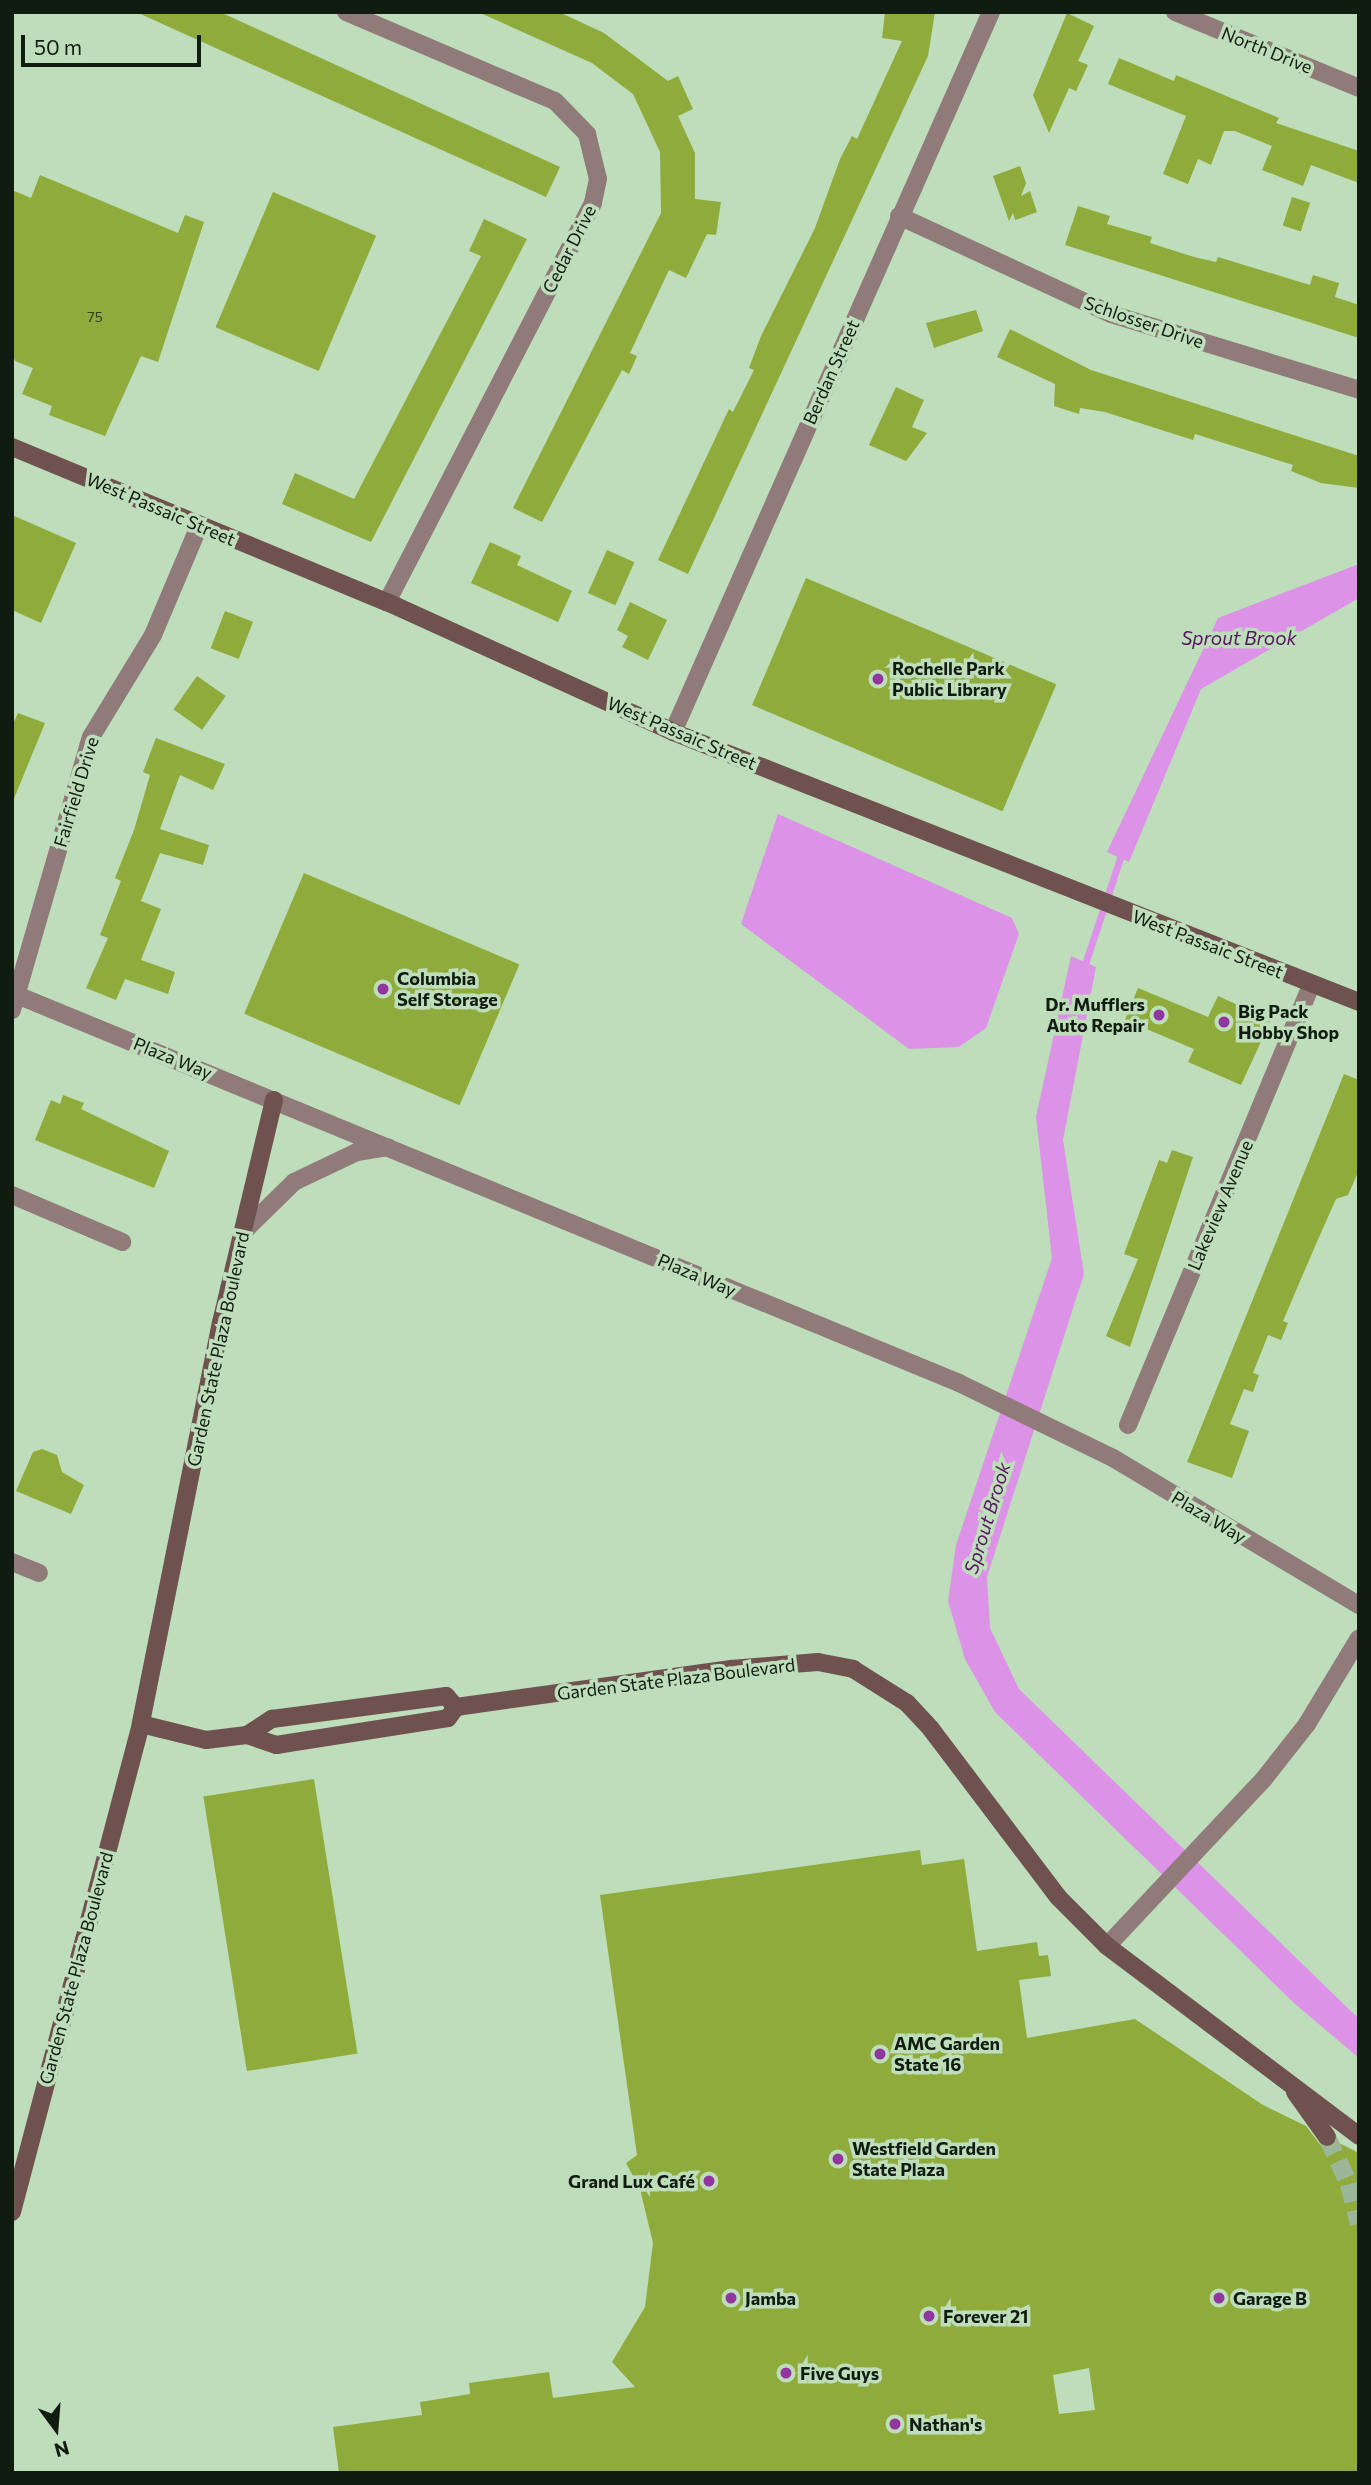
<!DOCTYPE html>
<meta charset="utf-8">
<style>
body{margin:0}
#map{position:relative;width:1371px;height:2485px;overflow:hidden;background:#beddbb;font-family:Commissioner,sans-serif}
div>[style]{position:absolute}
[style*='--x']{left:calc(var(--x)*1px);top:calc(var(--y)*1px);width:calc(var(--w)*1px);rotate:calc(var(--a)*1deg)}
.water>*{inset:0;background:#dc92e7}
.stream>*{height:7px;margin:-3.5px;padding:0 3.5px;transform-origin:3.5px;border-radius:3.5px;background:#dc92e7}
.building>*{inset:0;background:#8fab3b;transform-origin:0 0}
.secondary-tunnel>*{height:18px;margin-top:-9px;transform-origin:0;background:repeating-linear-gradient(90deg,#9bb699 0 18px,transparent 0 27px)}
.street>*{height:18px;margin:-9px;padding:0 9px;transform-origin:9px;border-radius:9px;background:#907b7a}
.secondary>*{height:18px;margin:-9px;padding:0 9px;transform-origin:9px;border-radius:9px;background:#6f5250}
.dots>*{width:19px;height:19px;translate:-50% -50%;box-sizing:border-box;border:4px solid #beddbb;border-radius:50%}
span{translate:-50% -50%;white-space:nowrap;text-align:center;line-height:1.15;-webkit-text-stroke:7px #beddbb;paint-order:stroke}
.number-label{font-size:14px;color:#30401b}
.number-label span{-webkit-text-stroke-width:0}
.street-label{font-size:18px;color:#111c10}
.poi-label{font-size:18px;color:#111c10;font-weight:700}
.left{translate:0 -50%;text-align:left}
.right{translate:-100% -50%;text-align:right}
.water-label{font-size:19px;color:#561360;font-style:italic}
.frame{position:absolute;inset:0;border:14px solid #111c10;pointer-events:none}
.north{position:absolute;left:21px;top:2394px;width:70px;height:70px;-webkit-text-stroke:5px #beddbb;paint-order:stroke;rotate:164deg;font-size:19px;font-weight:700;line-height:28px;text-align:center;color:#111c10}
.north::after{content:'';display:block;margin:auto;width:24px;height:32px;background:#111c10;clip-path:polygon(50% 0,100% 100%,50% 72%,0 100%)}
.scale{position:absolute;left:21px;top:35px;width:180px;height:32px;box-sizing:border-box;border:4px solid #111c10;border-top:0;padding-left:9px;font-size:21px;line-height:24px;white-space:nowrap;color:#111c10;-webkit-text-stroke:5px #beddbb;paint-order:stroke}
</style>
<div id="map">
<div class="water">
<div style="clip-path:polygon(1359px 564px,1359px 598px,1201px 689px,1129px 862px,1107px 852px,1218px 618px)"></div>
<div style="clip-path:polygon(778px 814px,1012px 918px,1019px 934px,986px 1028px,959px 1047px,909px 1049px,741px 924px)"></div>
<div style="clip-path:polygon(1071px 956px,1096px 967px,1063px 1140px,1084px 1274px,987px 1577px,990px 1628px,1019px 1689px,1359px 2019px,1359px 2058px,1294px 2003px,995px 1712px,965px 1659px,948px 1601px,956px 1545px,1052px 1258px,1036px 1117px)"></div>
</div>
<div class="stream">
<div style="--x:1083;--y:970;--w:118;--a:-71.7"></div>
</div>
<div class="building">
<div style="clip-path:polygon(136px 12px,220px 12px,560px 167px,546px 197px)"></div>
<div style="clip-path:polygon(478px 12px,559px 12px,604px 33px,668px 81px,678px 76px,693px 109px,678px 116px,695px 153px,695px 199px,721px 202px,716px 235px,707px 234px,686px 278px,669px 270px,630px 353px,637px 356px,629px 374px,622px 370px,542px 522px,513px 508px,661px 213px,660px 152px,633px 94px,592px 63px)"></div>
<div style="clip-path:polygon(885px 12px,935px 12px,928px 56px,688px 574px,658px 560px,729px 409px,733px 412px,754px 370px,749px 368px,761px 336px,815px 228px,840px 159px,852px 136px,857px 139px,902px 41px,882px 38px)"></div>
<div style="clip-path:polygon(1067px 13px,1094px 26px,1078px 61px,1088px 65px,1076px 91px,1069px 88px,1049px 133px,1033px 95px)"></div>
<div style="clip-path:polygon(1119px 58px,1174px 81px,1176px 75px,1279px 118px,1276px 123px,1359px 151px,1359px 183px,1311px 165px,1303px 186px,1262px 170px,1272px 146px,1235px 131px,1224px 131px,1211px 165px,1198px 159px,1188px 184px,1163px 174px,1186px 116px,1108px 84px)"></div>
<div style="clip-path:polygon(1020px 166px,1026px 183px,1021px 196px,1030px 191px,1037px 212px,1015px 220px,1013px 213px,1009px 221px,993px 176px)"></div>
<div style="clip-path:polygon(40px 175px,178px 233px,185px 215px,204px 222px,158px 362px,141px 356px,105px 436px,49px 415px,52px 406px,22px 394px,33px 368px,15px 361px,12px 352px,12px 190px,31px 198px)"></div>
<div style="left:273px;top:192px;width:112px;height:147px;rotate:23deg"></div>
<div style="left:1292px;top:197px;width:19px;height:30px;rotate:18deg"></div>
<div style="clip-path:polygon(1078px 206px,1110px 216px,1107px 224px,1152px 237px,1150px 243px,1194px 257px,1216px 262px,1218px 257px,1310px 285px,1313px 275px,1339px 283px,1335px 297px,1359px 305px,1359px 338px,1065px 245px)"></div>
<div style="clip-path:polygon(484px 219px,527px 239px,371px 542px,282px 504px,295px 473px,354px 499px,481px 256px,469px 251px)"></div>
<div style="clip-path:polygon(976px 310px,983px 331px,934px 348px,926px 323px)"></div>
<div style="clip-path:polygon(1010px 329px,1091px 370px,1359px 456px,1359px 488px,1321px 483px,1291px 471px,1293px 465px,1195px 434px,1193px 440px,1105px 412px,1080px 408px,1079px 414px,1054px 406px,1055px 384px,997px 357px)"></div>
<div style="clip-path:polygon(896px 387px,924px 400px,912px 427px,927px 433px,906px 461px,869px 445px)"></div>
<div style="clip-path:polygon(12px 515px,76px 543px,41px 623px,12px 610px)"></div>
<div style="clip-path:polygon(490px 542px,521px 556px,517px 565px,572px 591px,558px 622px,471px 583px)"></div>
<div style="left:607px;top:550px;width:30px;height:47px;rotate:24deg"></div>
<div style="left:806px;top:578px;width:272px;height:138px;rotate:23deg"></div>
<div style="clip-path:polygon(630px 602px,667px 620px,648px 660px,622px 647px,628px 636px,617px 630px)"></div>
<div style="left:225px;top:611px;width:30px;height:40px;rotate:21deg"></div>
<div style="left:197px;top:676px;width:35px;height:41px;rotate:35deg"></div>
<div style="clip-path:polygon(18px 713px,45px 723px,13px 801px,12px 726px)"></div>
<div style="clip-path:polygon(156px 738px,225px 764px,213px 790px,180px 775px,160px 829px,209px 845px,203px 865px,160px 853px,141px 901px,161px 909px,141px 960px,175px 972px,168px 994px,125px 979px,116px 1000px,86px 988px,108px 938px,100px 935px,121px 881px,115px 878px,134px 830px,150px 775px,143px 772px)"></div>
<div style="left:304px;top:873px;width:234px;height:153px;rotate:23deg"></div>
<div style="clip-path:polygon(1138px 988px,1208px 1017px,1218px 996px,1271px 1020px,1241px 1085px,1188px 1062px,1194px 1049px,1125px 1020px)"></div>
<div style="clip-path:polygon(1344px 1074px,1359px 1080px,1359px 1170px,1348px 1195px,1336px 1199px,1316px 1244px,1283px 1321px,1288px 1323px,1281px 1340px,1268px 1335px,1253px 1373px,1259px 1375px,1253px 1392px,1244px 1389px,1230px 1424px,1249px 1431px,1232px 1478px,1187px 1462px)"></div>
<div style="clip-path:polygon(63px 1095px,84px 1103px,81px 1109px,169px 1151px,154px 1188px,35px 1140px,51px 1100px,60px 1104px)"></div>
<div style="clip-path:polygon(1172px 1150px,1193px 1157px,1130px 1347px,1106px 1336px,1138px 1259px,1124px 1254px,1159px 1160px,1167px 1163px)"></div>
<div style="clip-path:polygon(42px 1449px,57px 1455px,62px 1472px,84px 1485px,71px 1514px,16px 1491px,33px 1452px)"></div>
<div style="left:314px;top:1779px;width:278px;height:112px;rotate:81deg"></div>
<div style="clip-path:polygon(evenodd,920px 1850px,922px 1865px,964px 1859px,977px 1951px,1037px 1942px,1039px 1956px,1048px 1955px,1051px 1976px,1019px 1980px,1027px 2038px,1135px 2019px,1263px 2105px,1306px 2126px,1322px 2147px,1337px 2142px,1359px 2153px,1359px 2473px,339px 2473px,333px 2427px,422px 2415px,420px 2402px,470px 2394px,469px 2383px,549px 2372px,553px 2398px,635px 2387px,612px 2362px,645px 2307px,653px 2243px,640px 2189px,626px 2163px,637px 2155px,600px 1895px,920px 1850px,1089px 2368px,1095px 2410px,1059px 2414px,1053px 2375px,1089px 2368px)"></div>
</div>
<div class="secondary-tunnel">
<div style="--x:1327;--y:2137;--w:52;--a:64.9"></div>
<div style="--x:1349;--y:2184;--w:41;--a:76"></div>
</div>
<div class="street">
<div style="--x:346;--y:12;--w:227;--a:23.1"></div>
<div style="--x:555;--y:101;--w:46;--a:45.9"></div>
<div style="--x:587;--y:134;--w:46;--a:76.3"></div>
<div style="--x:598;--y:179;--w:25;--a:102"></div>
<div style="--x:593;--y:203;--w:449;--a:117.3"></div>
<div style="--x:1175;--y:12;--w:199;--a:22.4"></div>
<div style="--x:899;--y:216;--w:234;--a:24.8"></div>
<div style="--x:1111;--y:314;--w:259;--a:17"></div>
<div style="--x:673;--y:732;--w:787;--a:-66.17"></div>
<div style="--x:12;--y:993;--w:1024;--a:22.38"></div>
<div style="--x:959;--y:1383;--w:171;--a:26"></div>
<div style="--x:1113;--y:1458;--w:287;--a:30.9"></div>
<div style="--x:12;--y:1010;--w:284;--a:-73.9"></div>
<div style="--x:91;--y:737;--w:119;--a:-58.7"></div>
<div style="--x:153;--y:635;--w:118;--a:-67.1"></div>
<div style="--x:12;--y:1195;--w:120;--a:23.1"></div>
<div style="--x:242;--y:1233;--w:73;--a:-44.4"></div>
<div style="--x:294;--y:1182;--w:70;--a:-25.5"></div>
<div style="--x:357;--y:1152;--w:31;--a:-9"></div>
<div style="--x:1128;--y:1425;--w:478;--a:-67.4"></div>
<div style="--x:12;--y:1562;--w:29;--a:22"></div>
<div style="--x:1107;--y:1946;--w:228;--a:-46.8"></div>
<div style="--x:1263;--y:1780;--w:71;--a:-51.8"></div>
<div style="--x:1307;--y:1724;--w:100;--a:-58.8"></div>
</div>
<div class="secondary">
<div style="--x:12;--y:447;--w:406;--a:22.5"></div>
<div style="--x:387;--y:602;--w:314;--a:24.4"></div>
<div style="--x:673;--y:732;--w:737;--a:21.48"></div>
<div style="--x:274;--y:1100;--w:228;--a:103.4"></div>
<div style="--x:221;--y:1322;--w:410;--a:101.3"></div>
<div style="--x:141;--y:1724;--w:67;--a:13.8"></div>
<div style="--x:206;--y:1740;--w:41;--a:-7"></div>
<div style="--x:247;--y:1735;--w:31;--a:19"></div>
<div style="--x:276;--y:1745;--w:174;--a:-8.9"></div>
<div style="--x:448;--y:1718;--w:14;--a:-54"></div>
<div style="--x:456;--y:1707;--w:278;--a:-7.9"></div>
<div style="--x:731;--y:1669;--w:87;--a:-4.6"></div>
<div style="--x:818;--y:1662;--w:36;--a:11"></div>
<div style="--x:853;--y:1669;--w:64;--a:32.2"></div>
<div style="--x:907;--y:1703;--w:35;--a:47"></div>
<div style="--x:931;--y:1729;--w:211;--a:52.9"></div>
<div style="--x:1058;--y:1897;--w:69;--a:45"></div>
<div style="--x:1107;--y:1946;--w:316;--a:37"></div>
<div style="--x:247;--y:1735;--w:30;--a:-33"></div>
<div style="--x:272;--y:1719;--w:176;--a:-7.5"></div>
<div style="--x:446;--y:1696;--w:15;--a:48"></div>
<div style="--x:1295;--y:2092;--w:55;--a:54.6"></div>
<div style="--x:12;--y:2212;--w:505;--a:-75.19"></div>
</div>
<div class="dots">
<div style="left:878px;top:679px;background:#91359f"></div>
<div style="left:383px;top:989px;background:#91359f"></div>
<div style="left:1159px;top:1015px;background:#91359f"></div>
<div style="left:1224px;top:1022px;background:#91359f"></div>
<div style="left:880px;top:2054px;background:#91359f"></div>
<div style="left:838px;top:2159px;background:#91359f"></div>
<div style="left:709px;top:2181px;background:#91359f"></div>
<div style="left:731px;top:2298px;background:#91359f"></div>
<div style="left:1219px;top:2298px;background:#91359f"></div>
<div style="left:929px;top:2316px;background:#91359f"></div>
<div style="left:786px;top:2373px;background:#91359f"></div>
<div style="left:895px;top:2424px;background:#91359f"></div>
</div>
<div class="number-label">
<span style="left:95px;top:317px">75</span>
</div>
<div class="street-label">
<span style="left:1267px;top:50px;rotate:22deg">North Drive</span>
<span style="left:569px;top:249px;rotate:-63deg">Cedar Drive</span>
<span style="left:1144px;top:322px;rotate:19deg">Schlosser Drive</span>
<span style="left:831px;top:372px;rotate:-66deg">Berdan Street</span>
<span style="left:161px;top:509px;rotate:23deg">West Passaic Street</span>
<span style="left:682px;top:733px;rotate:23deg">West Passaic Street</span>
<span style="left:76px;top:792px;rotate:-73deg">Fairfield Drive</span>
<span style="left:1208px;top:944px;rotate:21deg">West Passaic Street</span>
<span style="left:173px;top:1058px;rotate:22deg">Plaza Way</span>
<span style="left:1220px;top:1205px;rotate:-67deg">Lakeview Avenue</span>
<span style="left:697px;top:1275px;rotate:23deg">Plaza Way</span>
<span style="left:218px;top:1349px;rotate:-78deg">Garden State Plaza Boulevard</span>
<span style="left:1209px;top:1517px;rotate:31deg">Plaza Way</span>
<span style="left:676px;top:1679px;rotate:-7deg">Garden State Plaza Boulevard</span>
<span style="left:76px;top:1968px;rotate:-75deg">Garden State Plaza Boulevard</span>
</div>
<div class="poi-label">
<span class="left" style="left:892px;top:679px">Rochelle Park<br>Public Library</span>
<span class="left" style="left:397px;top:989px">Columbia<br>Self Storage</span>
<span class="right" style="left:1145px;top:1015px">Dr. Mufflers<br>Auto Repair</span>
<span class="left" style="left:1238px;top:1022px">Big Pack<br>Hobby Shop</span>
<span class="left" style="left:894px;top:2054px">AMC Garden<br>State 16</span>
<span class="left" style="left:852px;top:2159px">Westfield Garden<br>State Plaza</span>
<span class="right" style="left:695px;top:2181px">Grand Lux Café</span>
<span class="left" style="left:745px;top:2298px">Jamba</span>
<span class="left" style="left:1233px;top:2298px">Garage B</span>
<span class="left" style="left:943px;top:2316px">Forever 21</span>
<span class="left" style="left:800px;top:2373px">Five Guys</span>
<span class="left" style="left:909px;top:2424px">Nathan's</span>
</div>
<div class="water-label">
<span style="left:1239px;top:638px">Sprout Brook</span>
<span style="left:987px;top:1518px;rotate:-73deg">Sprout Brook</span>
</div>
<div class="frame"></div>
<div class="north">N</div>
<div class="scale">50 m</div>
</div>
